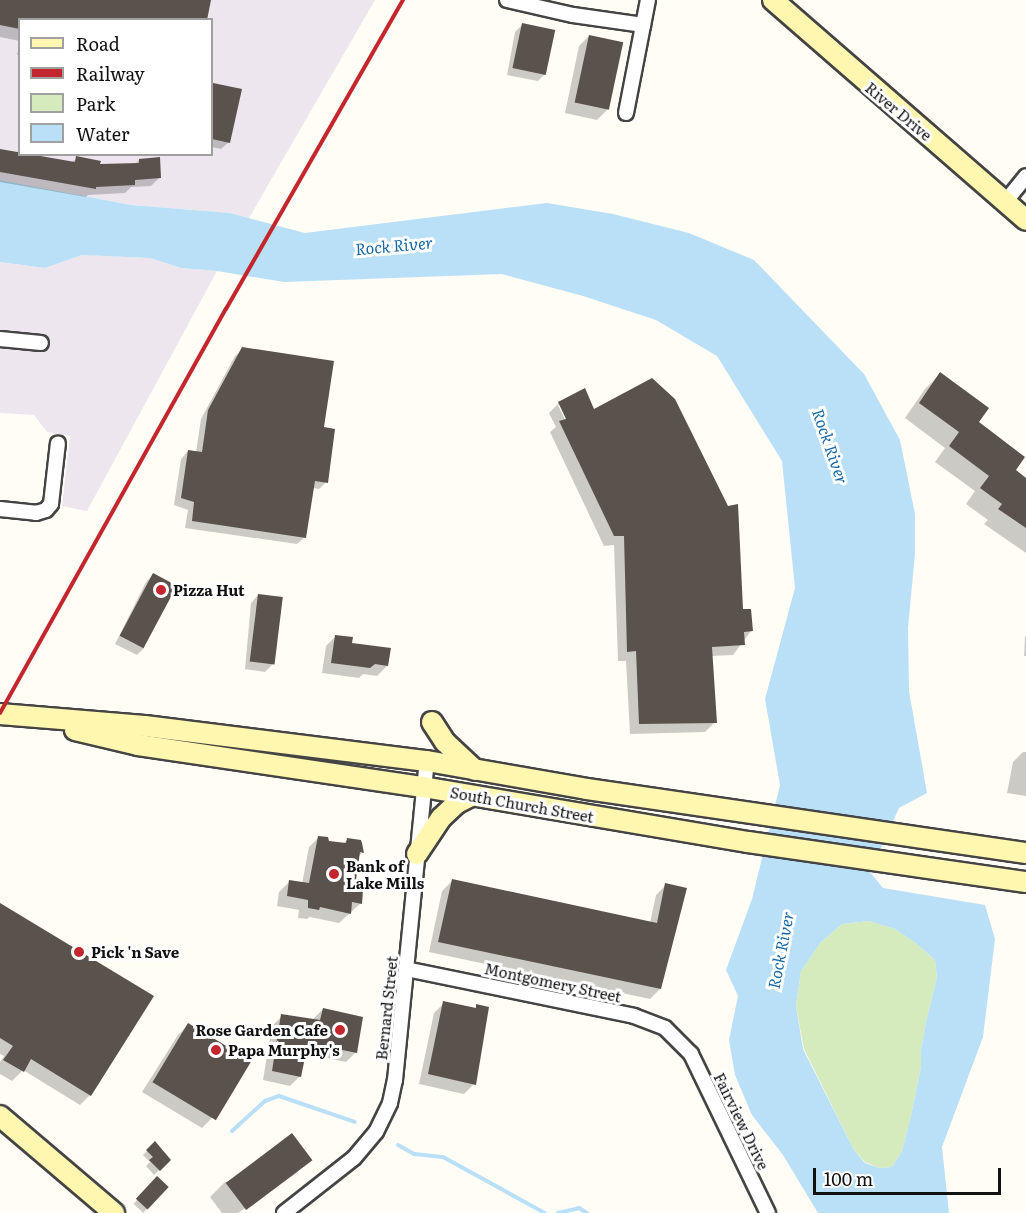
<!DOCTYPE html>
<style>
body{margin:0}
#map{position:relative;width:1026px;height:1213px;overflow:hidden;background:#fffdf5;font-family:Literata,serif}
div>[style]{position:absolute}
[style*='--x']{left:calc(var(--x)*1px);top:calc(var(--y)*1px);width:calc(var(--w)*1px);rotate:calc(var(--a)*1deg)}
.industrial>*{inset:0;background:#eee6ef}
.green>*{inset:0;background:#d5ebbd}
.water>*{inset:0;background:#b9e0f7}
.shadow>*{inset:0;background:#0003;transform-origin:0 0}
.stream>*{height:4px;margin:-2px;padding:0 2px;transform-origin:2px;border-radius:2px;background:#b9e0f7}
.building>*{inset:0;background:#5a524d;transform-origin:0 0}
.roads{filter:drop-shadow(2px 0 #444) drop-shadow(-2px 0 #444) drop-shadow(0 2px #444) drop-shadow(0 -2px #444)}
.street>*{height:14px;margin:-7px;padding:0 7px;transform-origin:7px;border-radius:7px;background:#fff}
.secondary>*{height:20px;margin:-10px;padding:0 10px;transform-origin:10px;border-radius:10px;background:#fff6b0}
.rail>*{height:4px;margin:-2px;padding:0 2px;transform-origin:2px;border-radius:2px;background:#c4262e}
.dots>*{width:16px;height:16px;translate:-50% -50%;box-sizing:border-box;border:3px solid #fff;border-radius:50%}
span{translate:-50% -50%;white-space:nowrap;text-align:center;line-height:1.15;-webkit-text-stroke:6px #fff;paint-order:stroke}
.street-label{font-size:15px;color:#111}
.poi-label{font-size:15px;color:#111;font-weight:700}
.left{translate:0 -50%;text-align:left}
.right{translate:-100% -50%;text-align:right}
.water-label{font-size:16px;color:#1768a6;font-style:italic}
.legend{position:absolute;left:18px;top:18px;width:195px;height:138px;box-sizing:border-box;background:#fff;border:2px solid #a0a0a0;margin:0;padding:8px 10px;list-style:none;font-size:18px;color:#111}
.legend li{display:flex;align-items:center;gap:12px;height:30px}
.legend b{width:30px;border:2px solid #a0a0a0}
.scale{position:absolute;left:813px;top:1168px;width:188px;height:27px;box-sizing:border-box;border:3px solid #111;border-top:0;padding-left:8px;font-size:18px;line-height:21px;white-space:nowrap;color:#111;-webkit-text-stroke:4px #fff;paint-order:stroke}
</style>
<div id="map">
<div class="industrial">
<div style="clip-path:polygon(evenodd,0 0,375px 0,249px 218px,230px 213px,131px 205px,0 180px,0 0,20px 20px,212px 20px,212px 154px,20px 154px,20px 20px)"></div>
<div style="clip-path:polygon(82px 255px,150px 258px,181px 268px,217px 271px,87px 511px,62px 506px,70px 436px,47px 432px,34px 415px,0 413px,0 262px,45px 268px)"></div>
</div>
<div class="green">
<div style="clip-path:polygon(869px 921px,895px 929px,917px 944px,935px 960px,937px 977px,926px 1022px,921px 1050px,921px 1067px,910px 1120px,902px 1151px,892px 1167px,880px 1168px,865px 1162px,854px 1150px,804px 1049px,796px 1006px,801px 971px,821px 942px,842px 924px)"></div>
</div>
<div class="water">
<div style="clip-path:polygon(evenodd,0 180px,131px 205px,230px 213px,305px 233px,547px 203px,613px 214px,689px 233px,754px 260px,864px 374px,900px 440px,915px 514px,915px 553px,908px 628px,909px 691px,927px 793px,899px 808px,870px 872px,883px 888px,985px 905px,995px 939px,983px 1037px,942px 1147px,949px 1213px,818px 1213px,783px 1155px,752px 1115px,735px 1075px,729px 1040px,738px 996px,726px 970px,752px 899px,780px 785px,765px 699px,795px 588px,782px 461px,717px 356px,656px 320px,583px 296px,502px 274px,284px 282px,217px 271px,181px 268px,150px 258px,82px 255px,45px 268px,0 262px,0 180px,869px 921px,895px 929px,917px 944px,935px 960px,937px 977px,926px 1022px,921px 1050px,921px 1067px,910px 1120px,902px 1151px,892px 1167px,880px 1168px,865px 1163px,854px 1150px,803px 1049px,796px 1006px,801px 971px,821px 942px,842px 924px,869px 921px)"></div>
</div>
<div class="shadow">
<div style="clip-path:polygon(0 0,210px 0,20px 20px,20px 41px,0 37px)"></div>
<div style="clip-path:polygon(522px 25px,545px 74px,538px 81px,507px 75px,515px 32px)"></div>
<div style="clip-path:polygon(589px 36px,607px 110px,597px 120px,565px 113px,579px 46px)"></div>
<div style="clip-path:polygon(20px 41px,20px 55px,17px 55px)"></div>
<div style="clip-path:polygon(213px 84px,229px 142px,221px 149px,212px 147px)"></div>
<div style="clip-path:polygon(0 150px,71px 163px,77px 158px,99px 166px,135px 164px,139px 160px,159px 178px,151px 186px,131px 187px,125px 193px,88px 195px,86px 197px,0 182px)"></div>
<div style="clip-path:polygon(243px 349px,323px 428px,326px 482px,319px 489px,313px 488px,305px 537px,297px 544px,185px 528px,188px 510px,174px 505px,181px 459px,188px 451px,196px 452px,201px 419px,235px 356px)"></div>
<div style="clip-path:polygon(940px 374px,1026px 485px,1026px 553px,984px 524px,988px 520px,966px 504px,975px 491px,935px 462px,945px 448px,905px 418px,925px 389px)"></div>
<div style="clip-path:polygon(evenodd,559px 403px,593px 411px,742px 610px,751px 631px,733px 655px,711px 656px,715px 722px,705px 732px,630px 734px,626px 661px,618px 661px,614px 545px,604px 546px,550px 432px,556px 427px,549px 413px,559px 403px,558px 405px,561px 405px,571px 425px,568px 426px,558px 405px)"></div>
<div style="clip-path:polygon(153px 575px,144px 648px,137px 655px,115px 644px,146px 582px)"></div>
<div style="clip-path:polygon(258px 595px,273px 664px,265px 672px,245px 669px,251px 603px)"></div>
<div style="clip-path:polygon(336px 636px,350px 644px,387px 666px,377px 676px,363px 674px,359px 678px,322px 673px,326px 646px)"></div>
<div style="clip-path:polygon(1026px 636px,1026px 656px,1024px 656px,1025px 637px)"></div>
<div style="clip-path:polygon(1023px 752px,1026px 752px,1026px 796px,1007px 793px,1013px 762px)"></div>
<div style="clip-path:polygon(319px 837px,327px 842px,343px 844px,347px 840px,362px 853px,358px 857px,355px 881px,361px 903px,339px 923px,310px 917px,307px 919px,298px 918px,299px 910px,277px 906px,279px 892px,289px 882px,302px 884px,309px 847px)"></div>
<div style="clip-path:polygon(452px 881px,650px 923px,656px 895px,666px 885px,660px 989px,650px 999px,429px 952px,442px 891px)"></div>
<div style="clip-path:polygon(0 906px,151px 996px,90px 1095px,80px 1105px,23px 1070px,12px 1081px,0 1074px,0 1062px,4px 1056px,0 1054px)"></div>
<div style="clip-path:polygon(444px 1003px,474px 1009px,477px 1006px,474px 1084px,464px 1094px,419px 1084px,434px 1013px)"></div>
<div style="clip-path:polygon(323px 1009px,356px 1052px,346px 1062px,304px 1053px,300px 1076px,290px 1086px,263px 1080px,272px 1026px,282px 1016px,313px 1019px)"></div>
<div style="clip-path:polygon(188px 1025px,249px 1061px,212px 1118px,202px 1128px,142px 1092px,178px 1035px)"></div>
<div style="clip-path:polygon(154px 1144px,169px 1160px,154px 1175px,146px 1166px,150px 1162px,143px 1155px)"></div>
<div style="clip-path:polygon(310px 1159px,295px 1174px,238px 1213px,222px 1213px,210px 1197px,225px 1182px)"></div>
<div style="left:157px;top:1178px;width:13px;height:35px;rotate:42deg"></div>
</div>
<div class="stream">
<div style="--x:232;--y:1131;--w:45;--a:-42.3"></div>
<div style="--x:265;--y:1101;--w:15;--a:-20"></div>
<div style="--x:279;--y:1096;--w:80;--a:18.9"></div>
<div style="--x:398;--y:1145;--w:18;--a:29"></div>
<div style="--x:414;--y:1154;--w:29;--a:6"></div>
<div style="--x:443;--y:1157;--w:116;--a:28.8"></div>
<div style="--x:558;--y:1213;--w:22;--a:-13"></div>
<div style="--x:579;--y:1208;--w:9;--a:32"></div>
</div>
<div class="building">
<div style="clip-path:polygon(0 0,211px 0,207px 20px,20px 20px,20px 29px,0 25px)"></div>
<div style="left:522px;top:23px;width:34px;height:46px;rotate:12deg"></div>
<div style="left:589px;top:35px;width:35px;height:69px;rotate:12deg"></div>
<div style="clip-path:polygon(213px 83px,242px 89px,230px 143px,212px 139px)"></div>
<div style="clip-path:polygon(0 149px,75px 162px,76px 156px,101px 161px,100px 164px,139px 163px,139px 159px,160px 157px,161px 178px,135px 180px,135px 185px,96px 187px,96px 189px,0 172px)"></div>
<div style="clip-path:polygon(242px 347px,334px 361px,324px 427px,335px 429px,328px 483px,315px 481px,306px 538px,192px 521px,194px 502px,181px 498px,188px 450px,202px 452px,208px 410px)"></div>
<div style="clip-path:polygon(940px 372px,989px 408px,979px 422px,1025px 457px,1016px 470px,1026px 478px,1026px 528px,998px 509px,1002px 504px,980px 488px,989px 476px,949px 446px,959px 432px,919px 403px)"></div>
<div style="clip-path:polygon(652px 378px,675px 399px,728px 506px,738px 504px,743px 609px,751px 609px,753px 631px,744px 632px,745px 645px,712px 647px,717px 723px,639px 724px,636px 651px,627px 652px,624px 536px,614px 536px,559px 421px,566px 419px,558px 402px,585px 388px,594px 409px)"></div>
<div style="left:153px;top:573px;width:27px;height:71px;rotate:28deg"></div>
<div style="left:258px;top:594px;width:25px;height:68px;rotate:7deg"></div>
<div style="clip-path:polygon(335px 635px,353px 637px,352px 643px,391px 648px,388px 666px,375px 664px,370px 668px,331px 663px)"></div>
<div style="clip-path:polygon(318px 836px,328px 837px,329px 841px,346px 843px,347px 838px,361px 840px,362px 843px,364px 853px,360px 852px,356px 880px,361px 881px,360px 890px,363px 890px,362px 904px,352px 902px,351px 914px,320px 907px,319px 910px,308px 908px,308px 900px,287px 896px,289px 880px,309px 883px)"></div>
<div style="clip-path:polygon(452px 879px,657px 923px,665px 883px,687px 888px,661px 989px,438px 942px)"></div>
<div style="clip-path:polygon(0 903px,154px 996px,91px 1096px,31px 1059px,24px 1072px,3px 1060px,13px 1046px,0 1038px)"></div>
<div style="clip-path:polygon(443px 1001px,476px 1008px,476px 1004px,489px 1007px,476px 1085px,428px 1074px)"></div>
<div style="clip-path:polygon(323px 1008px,363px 1017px,357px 1053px,308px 1043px,301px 1077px,272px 1071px,281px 1014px,320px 1020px)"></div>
<div style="left:188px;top:1023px;width:74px;height:69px;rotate:31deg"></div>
<div style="left:292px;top:1133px;width:34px;height:83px;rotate:53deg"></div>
<div style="clip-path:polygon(155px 1141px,171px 1160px,160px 1171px,149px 1160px,153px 1157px,146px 1150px)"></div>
<div style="left:157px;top:1176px;width:16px;height:31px;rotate:43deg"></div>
</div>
<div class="roads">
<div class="street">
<div style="--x:507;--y:0;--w:68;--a:12.8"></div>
<div style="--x:573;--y:15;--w:71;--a:8.1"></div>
<div style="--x:626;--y:113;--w:115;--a:-79"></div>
<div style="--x:1006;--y:201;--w:32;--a:-51"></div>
<div style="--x:0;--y:339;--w:41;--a:5.6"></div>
<div style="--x:0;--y:509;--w:36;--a:6"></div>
<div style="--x:36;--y:513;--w:10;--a:-17"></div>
<div style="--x:46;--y:510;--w:8;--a:-50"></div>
<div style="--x:51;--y:504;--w:61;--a:-83.5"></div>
<div style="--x:406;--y:969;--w:233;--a:11.6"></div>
<div style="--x:634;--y:1016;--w:33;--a:21"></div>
<div style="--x:665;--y:1028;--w:37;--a:45"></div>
<div style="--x:691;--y:1054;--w:177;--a:64.2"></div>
<div style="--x:284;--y:1213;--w:89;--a:-38.2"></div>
<div style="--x:354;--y:1158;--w:34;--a:-50"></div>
<div style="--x:376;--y:1132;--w:32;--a:-64"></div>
<div style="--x:390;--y:1103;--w:24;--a:-78"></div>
<div style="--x:395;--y:1080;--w:321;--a:-84.3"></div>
</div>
<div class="secondary">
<div style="--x:773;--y:0;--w:335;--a:41"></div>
<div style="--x:0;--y:714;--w:145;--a:4.7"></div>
<div style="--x:145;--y:726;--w:284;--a:7.1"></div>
<div style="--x:427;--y:761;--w:162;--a:9.9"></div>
<div style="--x:587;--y:789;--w:444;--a:8.3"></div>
<div style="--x:432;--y:722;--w:24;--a:57"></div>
<div style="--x:445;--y:742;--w:41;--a:43"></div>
<div style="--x:75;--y:730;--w:65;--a:13.4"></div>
<div style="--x:138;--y:745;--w:288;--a:8.4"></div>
<div style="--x:423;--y:787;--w:330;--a:9.6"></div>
<div style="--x:748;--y:842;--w:281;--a:8.2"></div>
<div style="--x:417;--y:854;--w:43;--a:-56.3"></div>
<div style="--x:441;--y:818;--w:22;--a:-43"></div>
<div style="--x:457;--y:803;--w:16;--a:-27"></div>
<div style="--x:0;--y:1116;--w:150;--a:40.4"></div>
</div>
</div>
<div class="rail">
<div style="--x:0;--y:713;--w:463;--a:-60.8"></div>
<div style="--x:226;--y:309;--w:356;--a:-60.2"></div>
</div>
<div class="dots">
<div style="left:161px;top:590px;background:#c4262e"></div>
<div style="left:334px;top:874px;background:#c4262e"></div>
<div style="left:79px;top:952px;background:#c4262e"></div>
<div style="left:340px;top:1030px;background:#c4262e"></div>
<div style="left:216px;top:1050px;background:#c4262e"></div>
</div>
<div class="street-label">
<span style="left:899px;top:111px;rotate:40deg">River Drive</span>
<span style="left:522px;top:804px;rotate:10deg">South Church Street</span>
<span style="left:553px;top:982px;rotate:12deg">Montgomery Street</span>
<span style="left:386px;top:1008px;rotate:-84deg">Bernard Street</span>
<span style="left:742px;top:1121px;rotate:64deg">Fairview Drive</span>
</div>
<div class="poi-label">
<span class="left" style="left:173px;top:590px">Pizza Hut</span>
<span class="left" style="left:346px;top:874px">Bank of<br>Lake Mills</span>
<span class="left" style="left:91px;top:952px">Pick 'n Save</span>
<span class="right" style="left:328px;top:1030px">Rose Garden Cafe</span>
<span class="left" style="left:228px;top:1050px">Papa Murphy's</span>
</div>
<div class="water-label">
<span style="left:394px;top:245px;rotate:-5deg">Rock River</span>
<span style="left:831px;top:446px;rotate:71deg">Rock River</span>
<span style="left:780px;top:950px;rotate:-79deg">Rock River</span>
</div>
<ul class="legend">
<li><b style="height:8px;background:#fff6b0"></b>Road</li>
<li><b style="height:8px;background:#c4262e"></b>Railway</li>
<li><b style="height:16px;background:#d5ebbd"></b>Park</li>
<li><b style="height:16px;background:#b9e0f7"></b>Water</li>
</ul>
<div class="scale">100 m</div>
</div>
